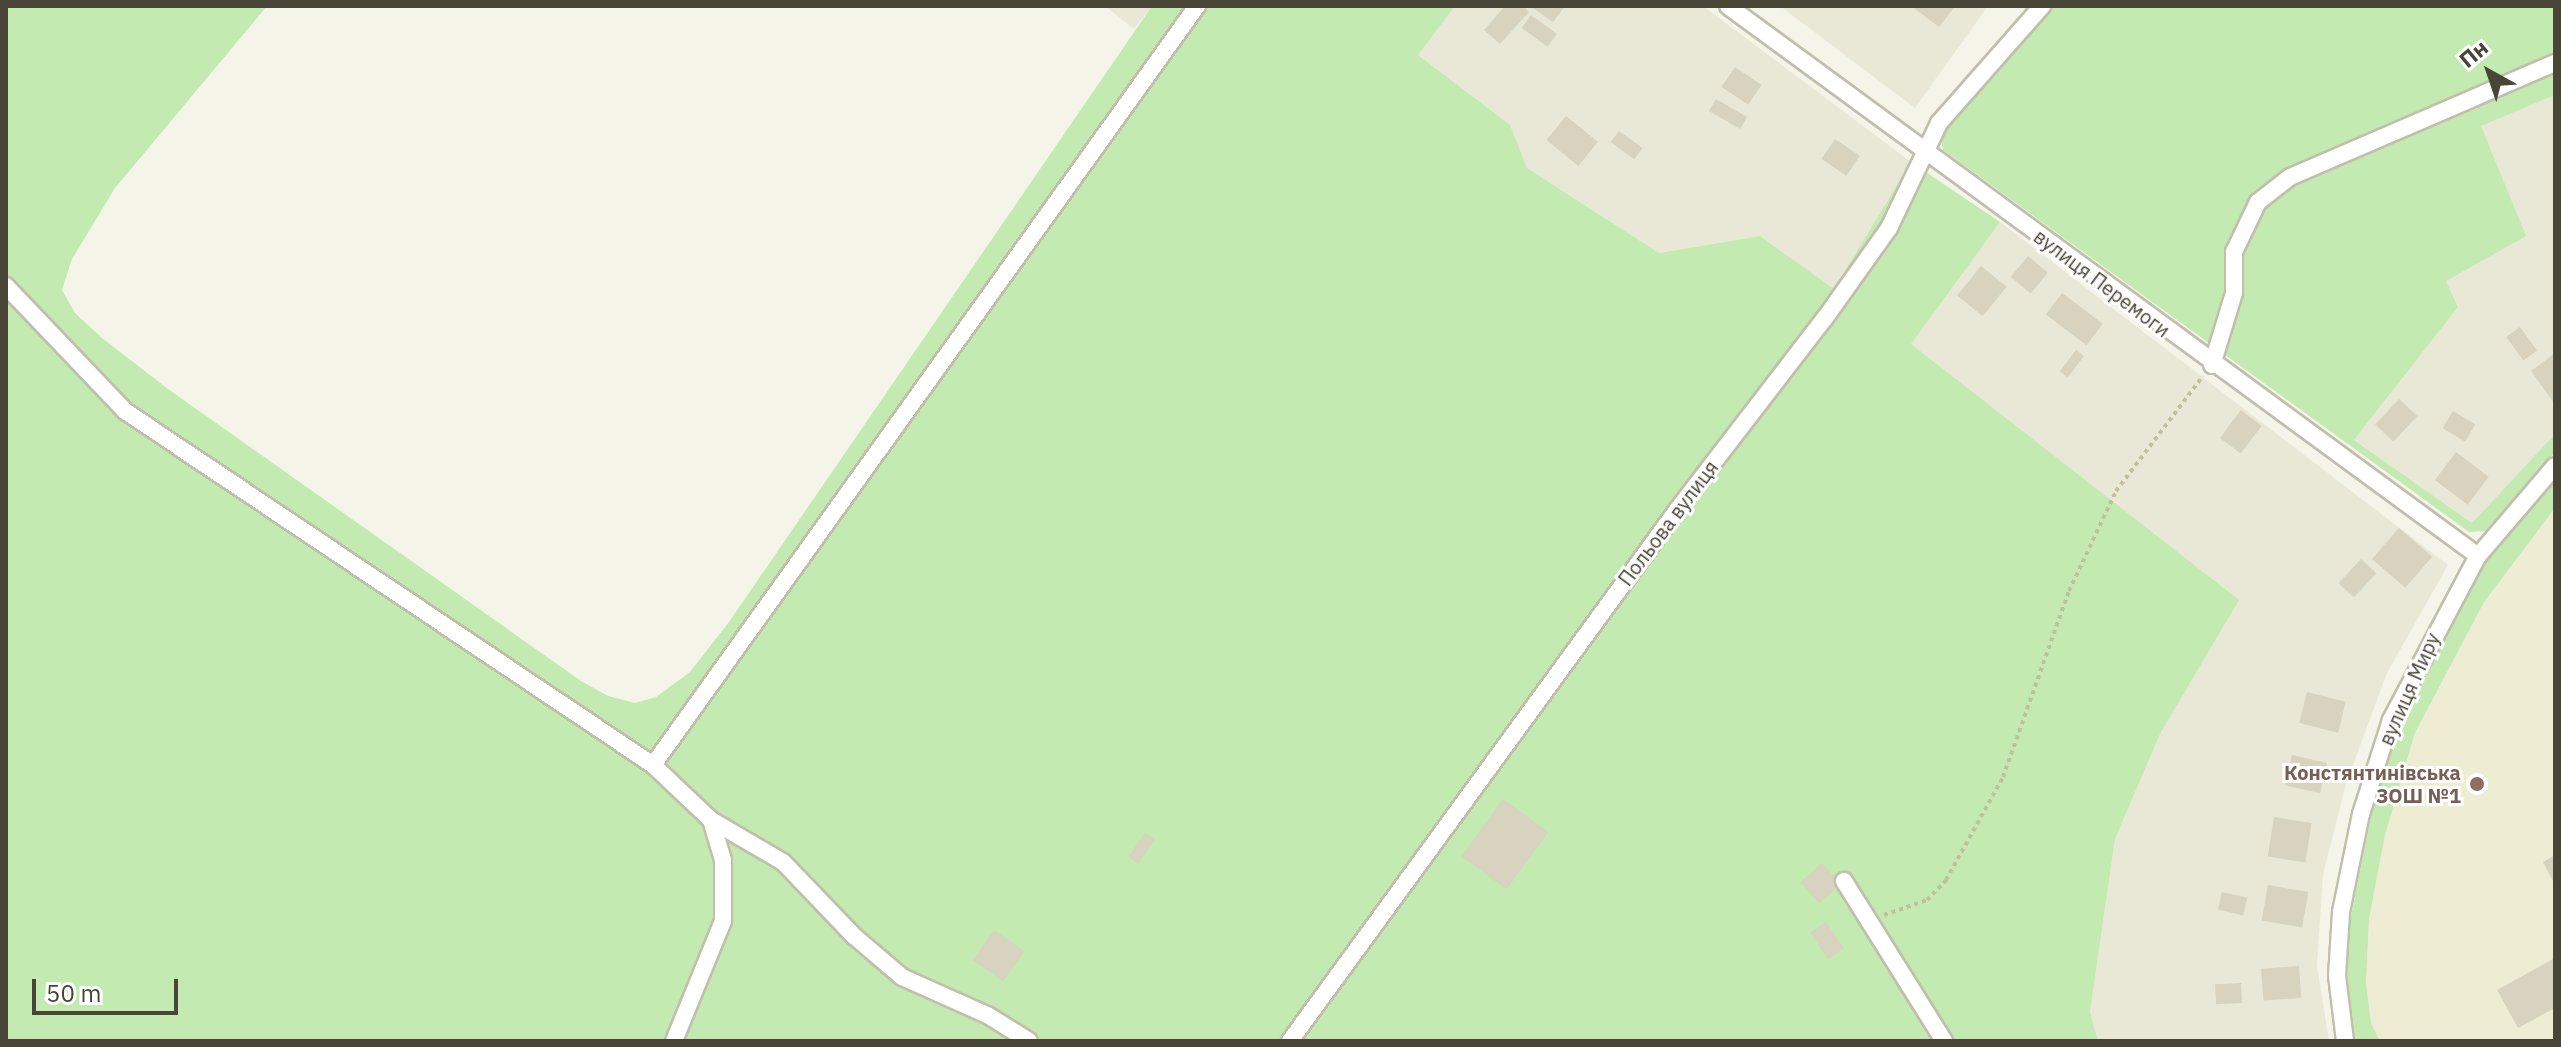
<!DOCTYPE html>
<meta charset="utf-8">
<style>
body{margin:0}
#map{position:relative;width:2561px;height:1047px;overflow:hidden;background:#f5f4e9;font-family:"IBM Plex Sans",sans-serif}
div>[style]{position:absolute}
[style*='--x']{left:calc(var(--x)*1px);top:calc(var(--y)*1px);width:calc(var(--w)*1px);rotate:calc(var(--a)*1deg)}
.residential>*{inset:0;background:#e9e8d7}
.education>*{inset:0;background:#eeedd3}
.green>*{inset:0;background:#c2eab1}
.building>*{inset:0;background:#d7d3be;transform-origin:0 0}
.path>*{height:4px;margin-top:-2px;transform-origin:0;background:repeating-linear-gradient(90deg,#c3bf9c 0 4px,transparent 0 8px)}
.roads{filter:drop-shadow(2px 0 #c1bfab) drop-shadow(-2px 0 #c1bfab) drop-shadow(0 2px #c1bfab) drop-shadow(0 -2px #c1bfab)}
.minor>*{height:16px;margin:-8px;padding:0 8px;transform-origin:8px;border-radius:8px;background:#fff}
.dots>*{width:22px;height:22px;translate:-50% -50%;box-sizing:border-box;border:4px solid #fff;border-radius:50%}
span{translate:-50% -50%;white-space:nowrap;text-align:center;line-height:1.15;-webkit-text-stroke:6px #fff;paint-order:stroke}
.street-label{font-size:20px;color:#494637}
.education-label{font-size:20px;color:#785e54;font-weight:700}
.right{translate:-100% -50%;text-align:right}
.frame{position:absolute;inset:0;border:8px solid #494637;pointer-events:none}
.north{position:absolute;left:2449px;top:32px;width:80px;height:80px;-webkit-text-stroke:6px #fff;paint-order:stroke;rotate:320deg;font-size:22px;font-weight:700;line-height:32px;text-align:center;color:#494637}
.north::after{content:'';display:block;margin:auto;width:28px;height:36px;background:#494637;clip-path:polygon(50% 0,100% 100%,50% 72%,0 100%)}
.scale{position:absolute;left:32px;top:979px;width:146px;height:36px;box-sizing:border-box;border:4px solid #494637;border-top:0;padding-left:10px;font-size:24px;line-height:28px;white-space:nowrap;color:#494637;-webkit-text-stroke:6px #fff;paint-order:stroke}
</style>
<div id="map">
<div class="residential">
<div style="clip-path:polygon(1105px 6px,1152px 6px,1134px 29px)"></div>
<div style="clip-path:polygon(1455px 6px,1703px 6px,1911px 162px,1834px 289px,1760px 236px,1659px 253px,1527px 168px,1509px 125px,1418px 55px)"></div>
<div style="clip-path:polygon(1780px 6px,1988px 6px,1915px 108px)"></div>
<div style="clip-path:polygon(2555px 95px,2555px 434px,2472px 523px,2354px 440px,2458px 307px,2446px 281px,2481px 126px)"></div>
<div style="clip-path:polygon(2000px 222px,2448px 565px,2387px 673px,2346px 784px,2323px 874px,2317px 966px,2329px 1041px,2098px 1041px,2090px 1012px,2115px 839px,2161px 732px,1910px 344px)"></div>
</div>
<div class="education">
<div style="clip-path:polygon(2555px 508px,2555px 1041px,2380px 1041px,2371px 1023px,2366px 982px,2369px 919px,2385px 835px,2415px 733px,2484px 602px)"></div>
</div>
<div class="green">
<div style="clip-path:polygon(6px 6px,267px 6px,115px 188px,72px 259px,62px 290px,75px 313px,102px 338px,168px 389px,581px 681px,608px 696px,635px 703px,656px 697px,690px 672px,729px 622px,1152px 6px,1455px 6px,1418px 55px,1510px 125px,1527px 168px,1659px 253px,1760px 236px,1834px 289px,1911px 162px,2000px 222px,1911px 344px,2239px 600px,2161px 732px,2115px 839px,2090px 1012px,2098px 1041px,6px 1041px)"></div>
<div style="clip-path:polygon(2048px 6px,2555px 6px,2555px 95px,2481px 126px,2526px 236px,2446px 281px,2458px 307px,2354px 440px,2472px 523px,2555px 434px,2555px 452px,2485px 531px,2469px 532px,1943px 150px,1940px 133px)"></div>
<div style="clip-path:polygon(2555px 480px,2555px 508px,2484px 602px,2415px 733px,2385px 835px,2369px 919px,2366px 983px,2371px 1023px,2380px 1041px,2354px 1041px,2347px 1022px,2348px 931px,2378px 781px,2402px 710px,2487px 559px)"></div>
</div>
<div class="building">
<div style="clip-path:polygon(1505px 6px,1523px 6px,1529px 12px,1500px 44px,1484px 30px)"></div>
<div style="clip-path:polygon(1530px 6px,1565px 6px,1553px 22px)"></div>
<div style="clip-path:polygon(1911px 6px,1955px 6px,1939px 27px)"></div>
<div style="left:1531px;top:15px;width:32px;height:16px;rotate:36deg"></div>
<div style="left:1735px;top:67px;width:32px;height:24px;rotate:34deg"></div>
<div style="left:1716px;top:99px;width:36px;height:14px;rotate:30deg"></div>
<div style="left:1566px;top:116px;width:41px;height:31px;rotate:39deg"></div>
<div style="left:1619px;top:131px;width:29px;height:14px;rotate:36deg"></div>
<div style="left:1835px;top:139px;width:30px;height:24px;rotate:34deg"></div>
<div style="left:2028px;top:256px;width:26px;height:27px;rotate:40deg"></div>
<div style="left:1981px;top:266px;width:33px;height:38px;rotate:39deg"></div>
<div style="left:2062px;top:293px;width:51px;height:27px;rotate:37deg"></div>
<div style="left:2520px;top:327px;width:29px;height:17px;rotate:54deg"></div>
<div style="left:2076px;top:350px;width:10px;height:27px;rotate:37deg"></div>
<div style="clip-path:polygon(2555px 353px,2555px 404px,2531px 371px)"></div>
<div style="left:2399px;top:399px;width:25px;height:35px;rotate:43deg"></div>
<div style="left:2241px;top:410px;width:26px;height:35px;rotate:37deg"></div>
<div style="left:2453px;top:411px;width:26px;height:20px;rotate:31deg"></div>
<div style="left:2456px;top:452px;width:41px;height:35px;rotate:37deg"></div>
<div style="left:2399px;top:528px;width:44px;height:41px;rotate:41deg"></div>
<div style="left:2361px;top:559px;width:21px;height:33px;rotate:43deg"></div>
<div style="left:2307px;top:692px;width:40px;height:32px;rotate:14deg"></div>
<div style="left:2292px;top:755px;width:36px;height:31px;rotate:13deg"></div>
<div style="left:1503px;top:799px;width:56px;height:71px;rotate:36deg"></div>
<div style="left:2274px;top:817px;width:38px;height:40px;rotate:9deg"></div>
<div style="left:1145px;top:833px;width:12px;height:29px;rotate:35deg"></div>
<div style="clip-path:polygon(2555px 855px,2555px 885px,2543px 862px)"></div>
<div style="left:1822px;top:863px;width:28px;height:29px;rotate:48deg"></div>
<div style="left:2268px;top:885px;width:41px;height:36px;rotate:10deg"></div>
<div style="left:2222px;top:892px;width:26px;height:18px;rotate:13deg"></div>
<div style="left:1826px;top:922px;width:32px;height:19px;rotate:56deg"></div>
<div style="left:994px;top:930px;width:37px;height:37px;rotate:35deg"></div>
<div style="clip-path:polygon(2555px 958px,2555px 1008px,2518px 1028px,2497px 990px)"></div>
<div style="left:2299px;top:966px;width:32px;height:38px;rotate:86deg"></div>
<div style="left:2241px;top:983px;width:20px;height:26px;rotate:87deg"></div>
</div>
<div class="path">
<div style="--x:1884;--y:915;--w:46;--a:-19.2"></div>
<div style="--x:1927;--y:900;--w:28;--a:-46"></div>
<div style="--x:1946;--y:880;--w:118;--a:-61"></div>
<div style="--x:2003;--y:777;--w:197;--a:-70.5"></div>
<div style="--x:2069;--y:591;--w:110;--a:-64.8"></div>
<div style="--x:2116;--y:491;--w:144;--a:-52.9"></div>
</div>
<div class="roads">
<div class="minor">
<div style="--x:1728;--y:6;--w:930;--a:36.25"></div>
<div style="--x:6;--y:286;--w:173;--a:46.4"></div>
<div style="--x:125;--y:411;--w:636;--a:33.84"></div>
<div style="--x:653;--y:765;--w:934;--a:-54.37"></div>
<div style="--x:2212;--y:365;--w:75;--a:-73"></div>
<div style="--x:2234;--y:293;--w:41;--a:-90"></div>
<div style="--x:2234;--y:252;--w:55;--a:-64.4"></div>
<div style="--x:2258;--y:202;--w:41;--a:-38"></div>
<div style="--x:2290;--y:177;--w:288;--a:-23.3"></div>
<div style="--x:653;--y:765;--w:80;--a:43.5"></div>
<div style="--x:711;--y:820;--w:83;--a:30.3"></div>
<div style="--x:783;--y:862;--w:103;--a:46.2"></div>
<div style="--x:854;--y:936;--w:63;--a:40.5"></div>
<div style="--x:902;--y:977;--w:95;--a:24.1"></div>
<div style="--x:989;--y:1016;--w:47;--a:32"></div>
<div style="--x:1844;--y:881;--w:189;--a:58"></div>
<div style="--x:674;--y:1041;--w:130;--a:-67.8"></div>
<div style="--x:723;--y:921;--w:61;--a:-90"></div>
<div style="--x:723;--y:860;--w:42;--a:-106.7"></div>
<div style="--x:1290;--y:1041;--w:657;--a:-53.91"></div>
<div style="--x:1677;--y:510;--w:242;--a:-52.4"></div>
<div style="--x:1825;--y:318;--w:110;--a:-54.6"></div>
<div style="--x:1889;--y:228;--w:116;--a:-64.5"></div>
<div style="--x:1939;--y:123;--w:156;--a:-48.6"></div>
<div style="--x:2345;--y:1041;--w:65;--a:-97"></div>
<div style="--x:2337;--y:976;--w:64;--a:-86.4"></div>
<div style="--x:2341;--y:912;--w:100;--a:-78.5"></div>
<div style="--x:2361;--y:814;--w:99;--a:-72.3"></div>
<div style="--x:2391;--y:720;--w:186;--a:-62.1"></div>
<div style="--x:2478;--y:556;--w:118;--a:-49.5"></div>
</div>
</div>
<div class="dots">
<div style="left:2477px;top:784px;background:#8d6e63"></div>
</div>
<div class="street-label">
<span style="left:2102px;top:283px;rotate:37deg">вулиця Перемоги</span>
<span style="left:1668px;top:523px;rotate:-53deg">Польова вулиця</span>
<span style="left:2409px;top:689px;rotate:-66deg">вулиця Миру</span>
</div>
<div class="education-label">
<span class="right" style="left:2461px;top:784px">Констянтинівська<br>ЗОШ №1</span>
</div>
<div class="frame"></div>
<div class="north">Пн</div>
<div class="scale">50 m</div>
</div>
